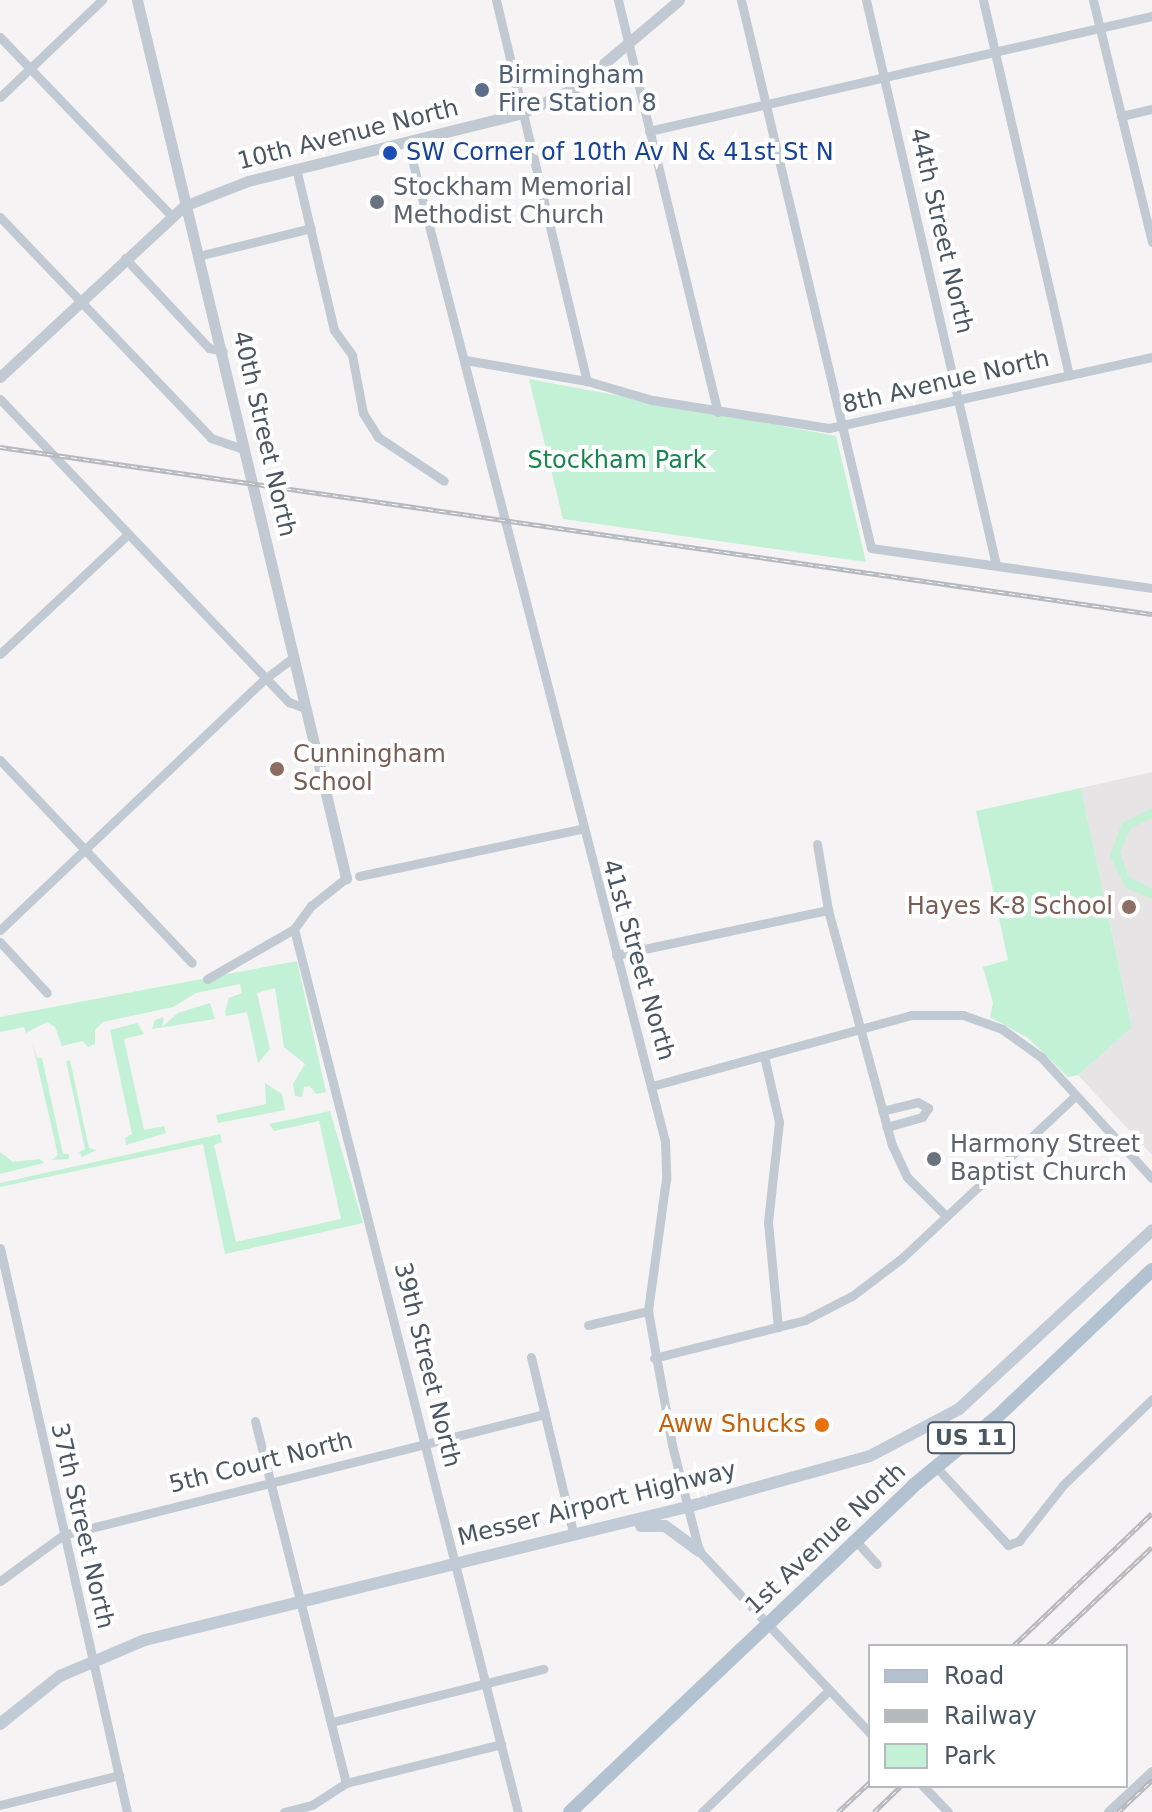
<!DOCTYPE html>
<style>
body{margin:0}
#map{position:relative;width:1152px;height:1812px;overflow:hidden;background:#f5f3f3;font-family:"DejaVu Sans",sans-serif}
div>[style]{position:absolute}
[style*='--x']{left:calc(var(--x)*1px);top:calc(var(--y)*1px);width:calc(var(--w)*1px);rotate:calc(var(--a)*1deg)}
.education>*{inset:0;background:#e6e4e5}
.green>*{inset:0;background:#c3f1d5}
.minor>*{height:9px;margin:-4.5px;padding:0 4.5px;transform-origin:4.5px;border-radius:4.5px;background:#c1cad2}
.tertiary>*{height:11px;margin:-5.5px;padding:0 5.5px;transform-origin:5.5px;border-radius:5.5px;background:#c1cad2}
.secondary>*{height:12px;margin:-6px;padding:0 6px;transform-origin:6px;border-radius:6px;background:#c1cbd6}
.primary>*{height:14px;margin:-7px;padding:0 7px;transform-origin:7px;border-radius:7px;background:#b3c2d1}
.rail>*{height:5px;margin-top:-2.5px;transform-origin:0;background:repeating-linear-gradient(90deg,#fff 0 6px,#b5b8bd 0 12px);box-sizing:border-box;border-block:2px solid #b5b8bd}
.dots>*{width:22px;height:22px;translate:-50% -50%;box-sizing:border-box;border:4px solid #fff;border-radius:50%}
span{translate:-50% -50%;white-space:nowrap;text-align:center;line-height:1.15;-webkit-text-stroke:8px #fff;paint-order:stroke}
.shield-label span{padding:2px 6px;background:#fff;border:2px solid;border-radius:6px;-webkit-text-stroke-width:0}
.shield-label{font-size:22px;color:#4a5661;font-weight:700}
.service-label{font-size:24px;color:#4e5e75}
.left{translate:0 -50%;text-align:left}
.street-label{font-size:24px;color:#4a5661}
.transit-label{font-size:24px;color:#164399}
.worship-label{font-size:24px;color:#5b616d}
.park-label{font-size:24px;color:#17864f}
.education-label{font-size:24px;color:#785e54}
.right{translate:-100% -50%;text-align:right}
.food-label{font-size:24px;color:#c56008}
.legend{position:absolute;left:868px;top:1644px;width:260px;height:144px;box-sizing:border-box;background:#fff;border:2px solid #b7bbc0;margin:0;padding:10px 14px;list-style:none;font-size:24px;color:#4a5661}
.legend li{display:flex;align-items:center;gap:16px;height:40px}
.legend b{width:40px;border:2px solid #b7bbc0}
</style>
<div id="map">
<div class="education">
<div style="clip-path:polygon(1152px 772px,1152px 1155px,1078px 1075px,1132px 1026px,1081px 788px)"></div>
</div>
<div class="green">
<div style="clip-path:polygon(529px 379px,836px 436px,866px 562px,563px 519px)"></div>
<div style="clip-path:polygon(1081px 788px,1132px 1027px,1078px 1075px,1068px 1077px,1028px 1038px,990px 1017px,993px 1003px,983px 967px,1008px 960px,976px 811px)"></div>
<div style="clip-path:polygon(1152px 808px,1152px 818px,1131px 828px,1120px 852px,1128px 876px,1152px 889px,1152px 899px,1126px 888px,1110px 856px,1122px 823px)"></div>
<div style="clip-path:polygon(297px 961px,326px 1092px,316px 1094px,310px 1086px,304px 1087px,302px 1097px,295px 1096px,293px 1084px,305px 1064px,284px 1047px,275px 988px,257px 993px,270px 1049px,258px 1063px,247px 1012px,226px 1016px,225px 1012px,229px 998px,242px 993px,240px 984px,196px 993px,173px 1007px,103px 1022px,95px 1030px,95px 1044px,88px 1047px,83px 1041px,62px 1046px,55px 1027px,47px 1022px,26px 1033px,24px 1027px,0 1032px,0 1017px)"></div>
<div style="clip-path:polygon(210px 1003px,215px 1019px,152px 1029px,155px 1020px,164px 1017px,162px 1027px,178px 1013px)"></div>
<div style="clip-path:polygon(137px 1023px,144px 1034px,124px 1039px,144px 1130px,164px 1126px,166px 1133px,126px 1145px,125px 1138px,132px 1134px,110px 1030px)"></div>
<div style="clip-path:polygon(32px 1042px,37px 1058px,42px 1058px,63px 1154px,69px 1154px,69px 1159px,52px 1160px,58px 1155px)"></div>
<div style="clip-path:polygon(70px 1060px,89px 1148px,97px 1150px,82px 1157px,79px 1152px,85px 1149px,66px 1061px)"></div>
<div style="clip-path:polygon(265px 1083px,282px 1094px,285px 1110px,218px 1123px,216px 1115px,266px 1104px)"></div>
<div style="clip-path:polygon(330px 1111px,363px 1223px,225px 1254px,203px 1144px,0 1187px,0 1183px,220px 1134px,222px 1142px,214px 1145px,236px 1242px,341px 1219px,319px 1121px,274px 1131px,269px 1124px)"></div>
<div style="clip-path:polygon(0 1152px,13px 1162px,40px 1159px,44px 1163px,0 1174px)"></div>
</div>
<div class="minor">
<div style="--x:496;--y:0;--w:392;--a:76.6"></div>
<div style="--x:618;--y:0;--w:424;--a:76.4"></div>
<div style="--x:741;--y:0;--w:563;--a:76.65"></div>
<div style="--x:871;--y:548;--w:284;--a:8.1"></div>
<div style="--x:866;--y:0;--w:580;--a:77.04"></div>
<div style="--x:983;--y:0;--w:385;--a:77.1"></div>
<div style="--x:1093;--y:0;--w:249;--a:76.3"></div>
<div style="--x:0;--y:37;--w:245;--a:46.2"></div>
<div style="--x:0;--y:97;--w:141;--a:-43.6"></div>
<div style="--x:1121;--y:116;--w:32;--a:-13"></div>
<div style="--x:649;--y:131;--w:516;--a:-12.88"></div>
<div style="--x:408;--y:144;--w:1030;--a:75.55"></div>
<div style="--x:665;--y:1141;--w:38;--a:88"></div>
<div style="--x:666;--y:1179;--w:133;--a:97.8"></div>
<div style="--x:648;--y:1311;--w:136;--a:79.8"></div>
<div style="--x:672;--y:1445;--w:109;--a:75.7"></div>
<div style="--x:699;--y:1551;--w:250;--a:46.8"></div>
<div style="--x:296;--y:168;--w:166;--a:76.8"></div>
<div style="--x:334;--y:330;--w:31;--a:54"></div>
<div style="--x:352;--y:355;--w:59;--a:79.3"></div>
<div style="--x:363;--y:413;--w:28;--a:58"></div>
<div style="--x:378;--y:437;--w:79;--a:33.7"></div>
<div style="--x:0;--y:217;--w:306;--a:46.3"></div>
<div style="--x:211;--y:438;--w:34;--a:19"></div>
<div style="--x:198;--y:256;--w:116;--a:-13.9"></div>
<div style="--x:125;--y:258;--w:123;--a:47"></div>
<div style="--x:209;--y:348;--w:14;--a:12"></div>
<div style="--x:465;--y:360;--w:124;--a:9.8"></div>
<div style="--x:587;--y:381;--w:68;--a:16.3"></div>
<div style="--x:652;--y:400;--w:179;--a:9"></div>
<div style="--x:829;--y:428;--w:331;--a:-12.4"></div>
<div style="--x:0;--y:399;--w:419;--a:46.4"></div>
<div style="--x:289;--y:702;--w:17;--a:21"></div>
<div style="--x:0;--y:654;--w:173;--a:-43.1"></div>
<div style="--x:0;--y:760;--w:279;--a:46.6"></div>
<div style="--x:817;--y:844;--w:67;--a:80.5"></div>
<div style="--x:828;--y:910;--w:244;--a:74.8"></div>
<div style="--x:892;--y:1145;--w:35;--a:65"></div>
<div style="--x:907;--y:1177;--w:54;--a:45"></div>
<div style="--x:359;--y:876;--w:227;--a:-12"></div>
<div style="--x:294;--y:929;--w:911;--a:75.77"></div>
<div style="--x:0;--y:930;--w:366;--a:-43.5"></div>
<div style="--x:266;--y:678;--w:34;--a:-37"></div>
<div style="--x:0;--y:942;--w:69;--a:47.3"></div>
<div style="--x:616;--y:955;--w:217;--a:-12"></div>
<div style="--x:207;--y:979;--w:100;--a:-29.9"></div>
<div style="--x:294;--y:929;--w:29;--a:-54"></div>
<div style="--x:311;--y:906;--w:45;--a:-38.7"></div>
<div style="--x:764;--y:1056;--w:68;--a:77.2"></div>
<div style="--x:779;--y:1122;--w:101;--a:96.3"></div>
<div style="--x:768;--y:1222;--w:106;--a:84.6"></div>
<div style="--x:652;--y:1086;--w:269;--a:-15.3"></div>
<div style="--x:911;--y:1015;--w:52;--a:0"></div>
<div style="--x:963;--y:1015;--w:41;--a:19.7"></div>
<div style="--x:1002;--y:1029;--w:48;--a:35.7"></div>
<div style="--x:1041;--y:1057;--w:164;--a:47.5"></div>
<div style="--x:882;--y:1111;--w:37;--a:-14"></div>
<div style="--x:918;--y:1102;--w:12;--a:31"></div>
<div style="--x:928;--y:1108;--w:11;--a:124"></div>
<div style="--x:922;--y:1117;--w:37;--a:164"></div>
<div style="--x:0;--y:1248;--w:578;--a:77.31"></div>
<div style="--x:588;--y:1325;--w:62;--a:-13.1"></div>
<div style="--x:531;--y:1357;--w:180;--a:76.5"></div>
<div style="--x:654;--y:1358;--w:156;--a:-14.1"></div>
<div style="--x:805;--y:1320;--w:53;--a:-27.1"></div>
<div style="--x:852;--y:1296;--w:63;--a:-37.2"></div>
<div style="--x:902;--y:1258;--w:237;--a:-43.1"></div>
<div style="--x:255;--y:1421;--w:373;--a:75.9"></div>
<div style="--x:937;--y:1468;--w:105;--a:47.3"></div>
<div style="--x:1008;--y:1545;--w:12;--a:-20"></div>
<div style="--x:1019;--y:1541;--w:71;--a:-51.8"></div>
<div style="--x:1063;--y:1485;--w:124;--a:-44"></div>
<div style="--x:856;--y:1541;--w:31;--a:48"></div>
<div style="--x:0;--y:1581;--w:78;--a:-36.1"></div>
<div style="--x:63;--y:1535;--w:497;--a:-14.1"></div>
<div style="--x:332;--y:1722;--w:218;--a:-14.1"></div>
<div style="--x:923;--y:1786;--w:36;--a:46"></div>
<div style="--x:0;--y:1805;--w:123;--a:-14.1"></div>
<div style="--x:284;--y:1812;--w:29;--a:-14"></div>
<div style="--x:312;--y:1805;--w:40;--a:-32.9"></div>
<div style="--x:346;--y:1783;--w:160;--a:-14.1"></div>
<div style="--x:702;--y:1812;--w:176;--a:-43.8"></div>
</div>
<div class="tertiary">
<div style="--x:137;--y:0;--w:903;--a:76.61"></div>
<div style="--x:0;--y:377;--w:251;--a:-42.9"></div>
<div style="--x:184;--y:206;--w:69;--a:-21.3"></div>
<div style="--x:248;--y:181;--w:282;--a:-13.9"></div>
<div style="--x:522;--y:113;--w:59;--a:-25.3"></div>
<div style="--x:575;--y:88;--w:136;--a:-40.2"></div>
<div style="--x:1109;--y:1812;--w:59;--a:-42.9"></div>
</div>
<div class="secondary">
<div style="--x:641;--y:1526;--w:24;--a:0"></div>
<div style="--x:665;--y:1526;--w:42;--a:36.3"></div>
<div style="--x:0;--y:1724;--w:77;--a:-38.7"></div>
<div style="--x:60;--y:1676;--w:92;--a:-23"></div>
<div style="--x:145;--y:1640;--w:558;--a:-13.79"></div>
<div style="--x:687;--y:1507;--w:190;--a:-15.6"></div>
<div style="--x:870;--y:1456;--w:101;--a:-27.8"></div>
<div style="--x:959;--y:1409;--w:263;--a:-42.8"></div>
</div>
<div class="primary">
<div style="--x:570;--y:1812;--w:473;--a:-43.5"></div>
<div style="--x:913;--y:1486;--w:110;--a:-39.5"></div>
<div style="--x:998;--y:1416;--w:212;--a:-43.5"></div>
</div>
<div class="rail">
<div style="--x:0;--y:447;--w:1164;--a:8.25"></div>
<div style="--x:1013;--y:1646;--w:192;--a:-43.7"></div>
<div style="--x:1047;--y:1646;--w:144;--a:-43.3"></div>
<div style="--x:838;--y:1812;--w:44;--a:-43.2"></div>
<div style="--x:874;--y:1812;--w:37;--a:-44"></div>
<div style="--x:1118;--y:1812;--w:47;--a:-43.3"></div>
</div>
<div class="dots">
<div style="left:482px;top:90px;background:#5c6f8a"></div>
<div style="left:390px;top:153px;background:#1a4fb4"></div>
<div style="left:377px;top:202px;background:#6b7280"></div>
<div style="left:277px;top:769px;background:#8d6e63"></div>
<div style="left:1129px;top:907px;background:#8d6e63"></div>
<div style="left:934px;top:1159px;background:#6b7280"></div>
<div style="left:822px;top:1425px;background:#e8710a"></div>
</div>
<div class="shield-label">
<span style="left:971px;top:1438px">US 11</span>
</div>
<div class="service-label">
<span class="left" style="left:498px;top:90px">Birmingham<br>Fire Station 8</span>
</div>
<div class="street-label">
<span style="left:348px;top:135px;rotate:-14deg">10th Avenue North</span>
<span style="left:941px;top:231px;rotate:77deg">44th Street North</span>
<span style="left:946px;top:382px;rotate:-13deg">8th Avenue North</span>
<span style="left:264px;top:434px;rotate:77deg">40th Street North</span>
<span style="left:638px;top:960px;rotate:74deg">41st Street North</span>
<span style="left:427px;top:1365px;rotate:76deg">39th Street North</span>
<span style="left:261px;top:1463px;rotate:-14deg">5th Court North</span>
<span style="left:597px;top:1504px;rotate:-14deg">Messer Airport Highway</span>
<span style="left:82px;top:1526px;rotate:77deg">37th Street North</span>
<span style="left:826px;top:1539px;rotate:-43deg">1st Avenue North</span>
</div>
<div class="transit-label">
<span class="left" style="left:406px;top:153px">SW Corner of 10th Av N &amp; 41st St N</span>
</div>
<div class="worship-label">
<span class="left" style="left:393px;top:202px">Stockham Memorial<br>Methodist Church</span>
<span class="left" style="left:950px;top:1159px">Harmony Street<br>Baptist Church</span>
</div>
<div class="park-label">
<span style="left:617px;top:461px">Stockham Park</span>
</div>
<div class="education-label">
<span class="left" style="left:293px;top:769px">Cunningham<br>School</span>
<span class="right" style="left:1113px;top:907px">Hayes K-8 School</span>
</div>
<div class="food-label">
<span class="right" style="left:806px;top:1425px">Aww Shucks</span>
</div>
<ul class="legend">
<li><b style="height:10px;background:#b3c2d1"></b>Road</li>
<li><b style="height:10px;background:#b5b8bd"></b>Railway</li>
<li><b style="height:22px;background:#c3f1d5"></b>Park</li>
</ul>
</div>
